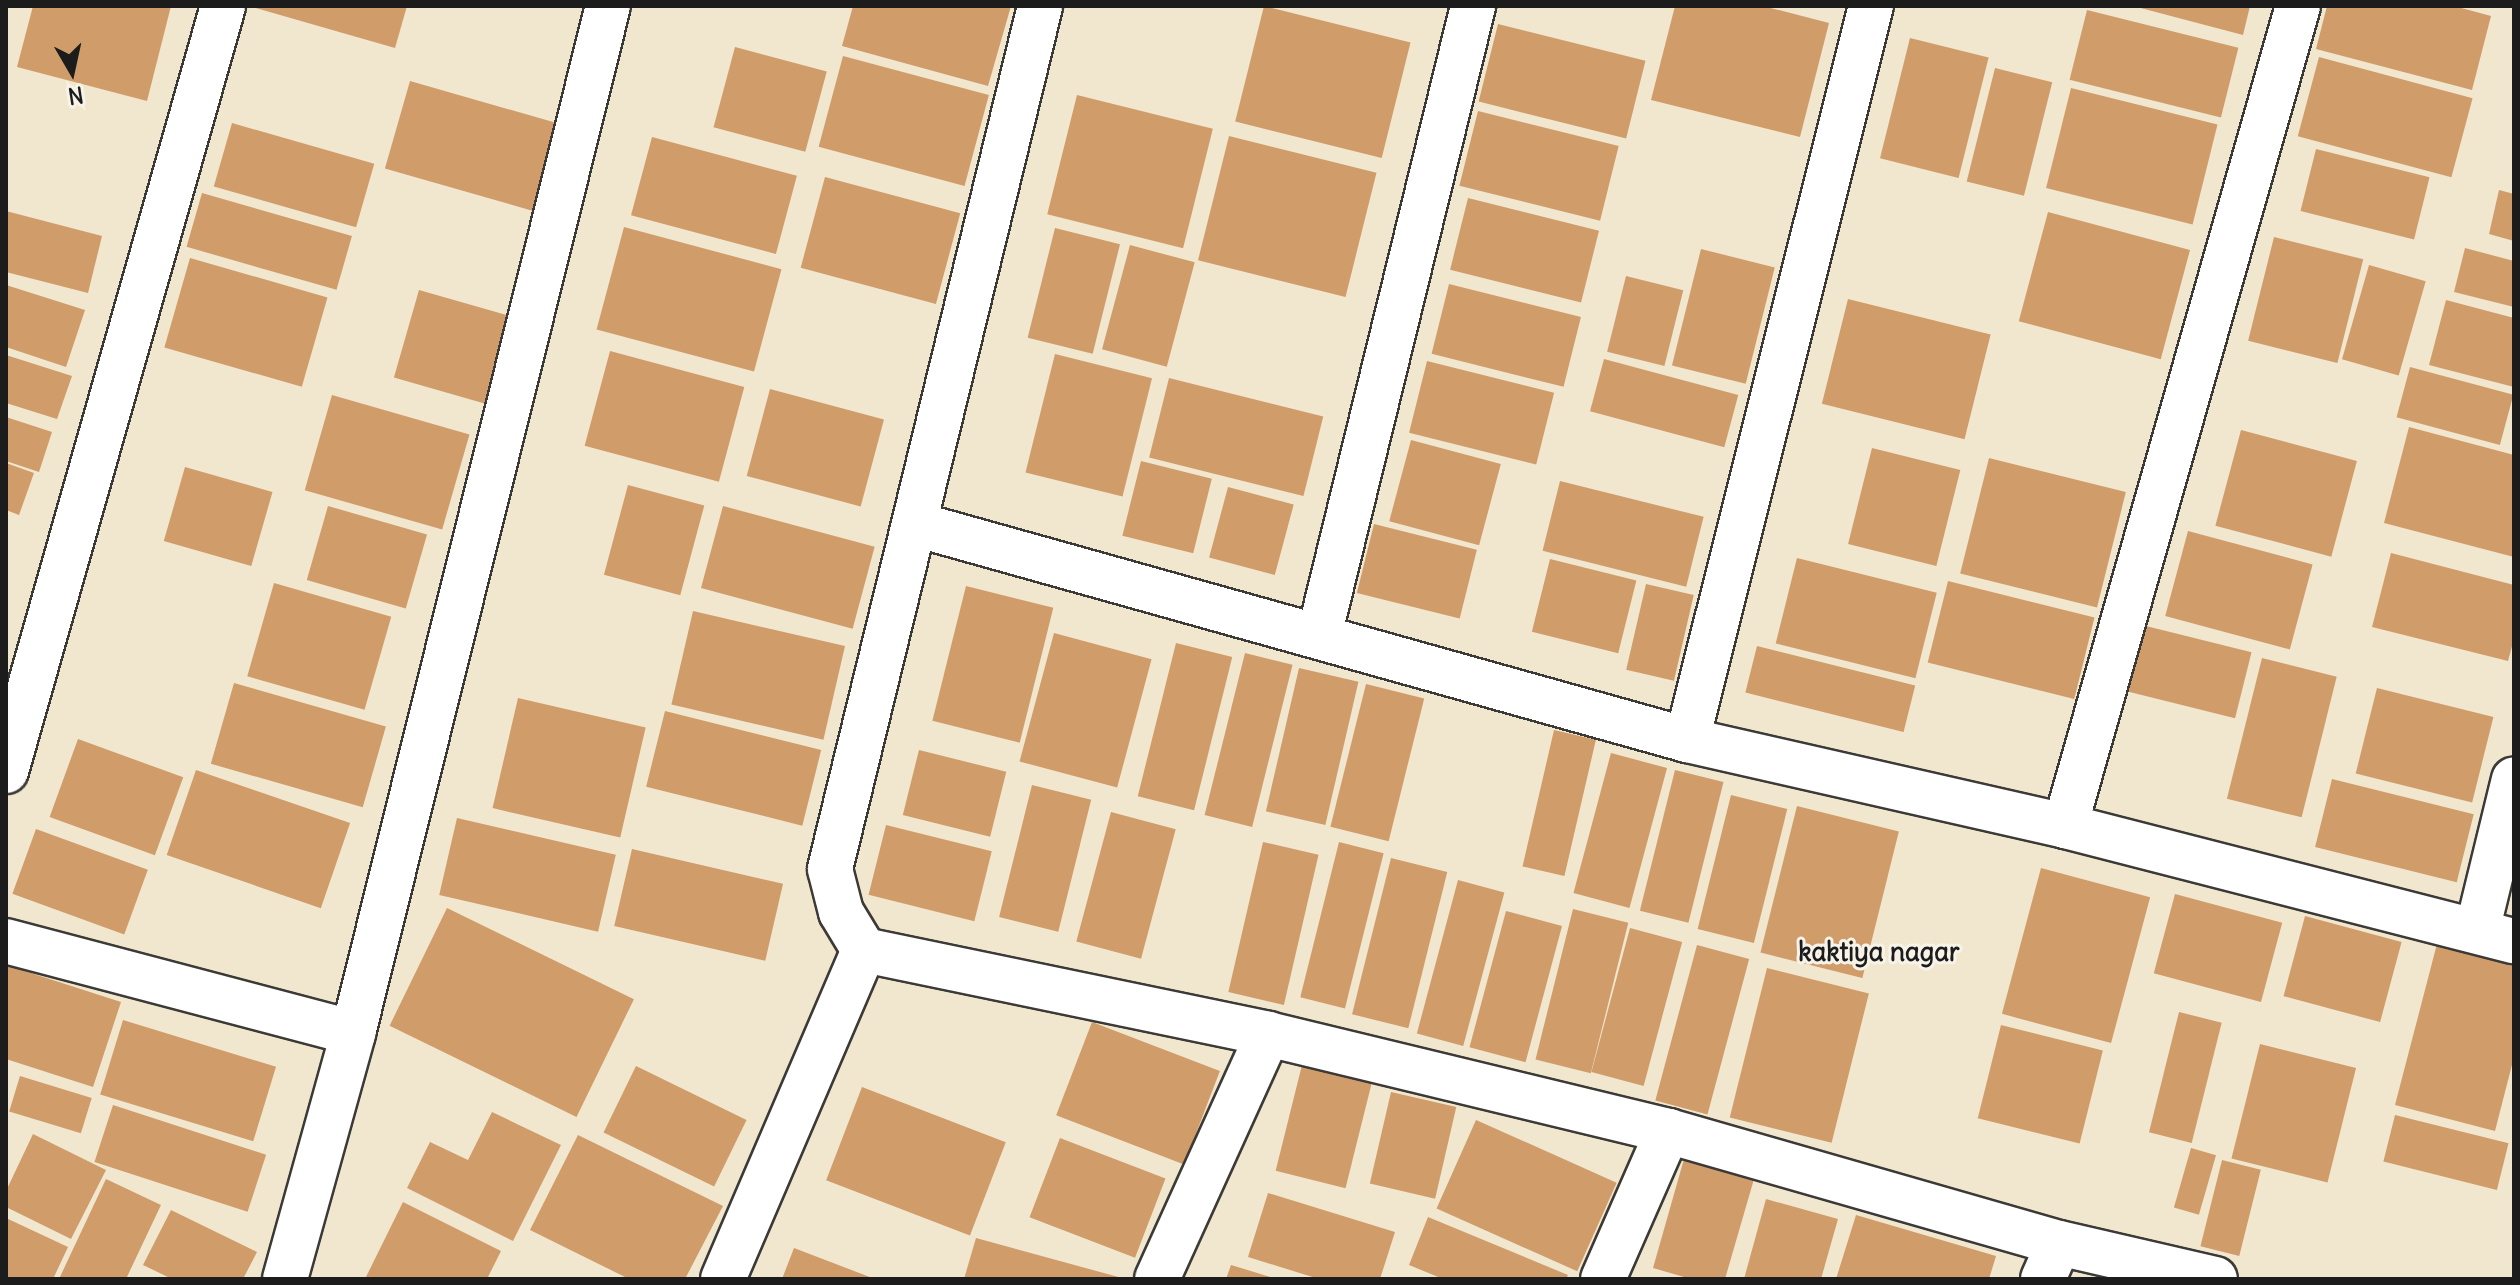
<!DOCTYPE html>
<style>
body{margin:0}
#map{position:relative;width:2520px;height:1285px;overflow:hidden;background:#f1e7ce;font-family:Delius,sans-serif}
div>[style]{position:absolute}
[style*='--x']{left:calc(var(--x)*1px);top:calc(var(--y)*1px);width:calc(var(--w)*1px);rotate:calc(var(--a)*1deg)}
.building>*{inset:0;background:#d09c6a;transform-origin:0 0}
.roads{filter:drop-shadow(2px 0 #3c3a37) drop-shadow(-2px 0 #3c3a37) drop-shadow(0 2px #3c3a37) drop-shadow(0 -2px #3c3a37)}
.minor>*{height:44px;margin:-22px;padding:0 22px;transform-origin:22px;border-radius:22px;background:#fff}
span{translate:-50% -50%;white-space:nowrap;text-align:center;line-height:1.15;-webkit-text-stroke:6px #f7f3e8;paint-order:stroke}
.neighbourhood-label{font-size:26px;color:#1c1c1c;font-weight:700}
.frame{position:absolute;inset:0;border:8px solid #1c1c1c;pointer-events:none}
.north{position:absolute;left:32px;top:32px;width:80px;height:80px;-webkit-text-stroke:6px #f7f3e8;paint-order:stroke;rotate:171deg;font-size:22px;font-weight:700;line-height:32px;text-align:center;color:#1c1c1c}
.north::after{content:'';display:block;margin:auto;width:28px;height:36px;background:#1c1c1c;clip-path:polygon(50% 0,100% 100%,50% 72%,0 100%)}
</style>
<div id="map">
<div class="building">
<div style="clip-path:polygon(33px 6px,171px 6px,147px 101px,17px 67px)"></div>
<div style="clip-path:polygon(249px 6px,407px 6px,395px 48px)"></div>
<div style="clip-path:polygon(853px 6px,1011px 6px,988px 86px,842px 46px)"></div>
<div style="left:1264px;top:6px;width:151px;height:119px;rotate:14deg"></div>
<div style="clip-path:polygon(1675px 6px,1763px 6px,1829px 23px,1800px 137px,1651px 100px)"></div>
<div style="clip-path:polygon(2133px 6px,2250px 6px,2243px 35px)"></div>
<div style="clip-path:polygon(2327px 6px,2454px 6px,2491px 16px,2472px 90px,2316px 49px)"></div>
<div style="left:2087px;top:10px;width:156px;height:72px;rotate:14deg"></div>
<div style="left:1498px;top:24px;width:152px;height:80px;rotate:14deg"></div>
<div style="left:1910px;top:38px;width:81px;height:124px;rotate:14deg"></div>
<div style="left:735px;top:47px;width:95px;height:83px;rotate:15deg"></div>
<div style="left:843px;top:56px;width:151px;height:94px;rotate:15deg"></div>
<div style="left:2319px;top:57px;width:159px;height:82px;rotate:15deg"></div>
<div style="left:1995px;top:68px;width:59px;height:117px;rotate:14deg"></div>
<div style="left:410px;top:81px;width:157px;height:91px;rotate:16deg"></div>
<div style="left:2071px;top:88px;width:151px;height:103px;rotate:14deg"></div>
<div style="left:1077px;top:95px;width:140px;height:123px;rotate:14deg"></div>
<div style="left:1478px;top:111px;width:145px;height:77px;rotate:14deg"></div>
<div style="left:232px;top:123px;width:148px;height:66px;rotate:16deg"></div>
<div style="left:1229px;top:136px;width:152px;height:128px;rotate:14deg"></div>
<div style="left:652px;top:137px;width:150px;height:81px;rotate:15deg"></div>
<div style="left:2316px;top:149px;width:117px;height:64px;rotate:14deg"></div>
<div style="left:825px;top:177px;width:140px;height:94px;rotate:15deg"></div>
<div style="clip-path:polygon(2499px 190px,2514px 194px,2514px 241px,2489px 234px)"></div>
<div style="left:202px;top:193px;width:156px;height:56px;rotate:16deg"></div>
<div style="left:1468px;top:198px;width:135px;height:74px;rotate:14deg"></div>
<div style="clip-path:polygon(6px 211px,102px 236px,88px 293px,6px 272px)"></div>
<div style="left:2048px;top:212px;width:147px;height:113px;rotate:15deg"></div>
<div style="left:624px;top:227px;width:163px;height:106px;rotate:15deg"></div>
<div style="left:1055px;top:228px;width:67px;height:113px;rotate:14deg"></div>
<div style="left:2274px;top:237px;width:92px;height:107px;rotate:14deg"></div>
<div style="left:1130px;top:245px;width:67px;height:108px;rotate:15deg"></div>
<div style="clip-path:polygon(2465px 248px,2514px 261px,2514px 307px,2454px 292px)"></div>
<div style="left:1701px;top:249px;width:76px;height:120px;rotate:14deg"></div>
<div style="left:190px;top:258px;width:143px;height:93px;rotate:16deg"></div>
<div style="left:2369px;top:265px;width:59px;height:98px;rotate:16deg"></div>
<div style="left:1626px;top:276px;width:59px;height:78px;rotate:14deg"></div>
<div style="left:1449px;top:284px;width:136px;height:72px;rotate:14deg"></div>
<div style="clip-path:polygon(6px 285px,85px 310px,66px 367px,6px 347px)"></div>
<div style="left:419px;top:290px;width:97px;height:91px;rotate:16deg"></div>
<div style="left:1848px;top:299px;width:147px;height:108px;rotate:14deg"></div>
<div style="clip-path:polygon(2446px 300px,2514px 318px,2514px 387px,2429px 365px)"></div>
<div style="left:610px;top:351px;width:139px;height:98px;rotate:15deg"></div>
<div style="left:1055px;top:354px;width:100px;height:122px;rotate:14deg"></div>
<div style="clip-path:polygon(6px 355px,72px 376px,57px 419px,6px 403px)"></div>
<div style="left:1604px;top:359px;width:139px;height:54px;rotate:15deg"></div>
<div style="left:1427px;top:361px;width:131px;height:74px;rotate:14deg"></div>
<div style="left:2410px;top:367px;width:107px;height:52px;rotate:15deg"></div>
<div style="left:1169px;top:378px;width:159px;height:82px;rotate:14deg"></div>
<div style="left:770px;top:389px;width:118px;height:90px;rotate:15deg"></div>
<div style="left:332px;top:395px;width:143px;height:99px;rotate:16deg"></div>
<div style="clip-path:polygon(6px 417px,52px 432px,39px 472px,6px 461px)"></div>
<div style="clip-path:polygon(2409px 427px,2514px 455px,2514px 557px,2384px 523px)"></div>
<div style="left:2241px;top:430px;width:120px;height:99px;rotate:15deg"></div>
<div style="left:1411px;top:440px;width:93px;height:84px;rotate:15deg"></div>
<div style="left:1872px;top:448px;width:91px;height:99px;rotate:14deg"></div>
<div style="left:1989px;top:458px;width:141px;height:119px;rotate:14deg"></div>
<div style="left:1141px;top:461px;width:73px;height:77px;rotate:14deg"></div>
<div style="clip-path:polygon(6px 463px,34px 473px,19px 515px,6px 510px)"></div>
<div style="left:185px;top:467px;width:91px;height:77px;rotate:16deg"></div>
<div style="left:1560px;top:481px;width:148px;height:72px;rotate:14deg"></div>
<div style="left:628px;top:485px;width:79px;height:93px;rotate:15deg"></div>
<div style="left:1228px;top:487px;width:68px;height:73px;rotate:15deg"></div>
<div style="left:328px;top:506px;width:103px;height:77px;rotate:16deg"></div>
<div style="left:723px;top:506px;width:157px;height:85px;rotate:15deg"></div>
<div style="left:1374px;top:524px;width:106px;height:71px;rotate:14deg"></div>
<div style="left:2188px;top:531px;width:129px;height:88px;rotate:15deg"></div>
<div style="clip-path:polygon(2391px 553px,2514px 585px,2514px 639px,2508px 661px,2372px 627px)"></div>
<div style="left:1797px;top:558px;width:144px;height:88px;rotate:14deg"></div>
<div style="left:1550px;top:559px;width:89px;height:75px;rotate:14deg"></div>
<div style="left:1948px;top:581px;width:151px;height:84px;rotate:14deg"></div>
<div style="left:274px;top:583px;width:122px;height:97px;rotate:16deg"></div>
<div style="left:1646px;top:584px;width:49px;height:88px;rotate:13deg"></div>
<div style="left:966px;top:586px;width:90px;height:139px;rotate:14deg"></div>
<div style="left:693px;top:611px;width:156px;height:96px;rotate:13deg"></div>
<div style="left:2138px;top:624px;width:117px;height:68px;rotate:14deg"></div>
<div style="left:1054px;top:633px;width:101px;height:133px;rotate:15deg"></div>
<div style="left:1176px;top:643px;width:58px;height:158px;rotate:14deg"></div>
<div style="left:1757px;top:646px;width:163px;height:48px;rotate:14deg"></div>
<div style="left:1245px;top:653px;width:49px;height:167px;rotate:14deg"></div>
<div style="left:2262px;top:658px;width:77px;height:145px;rotate:14deg"></div>
<div style="left:1299px;top:668px;width:61px;height:147px;rotate:13deg"></div>
<div style="left:234px;top:683px;width:158px;height:84px;rotate:16deg"></div>
<div style="left:1366px;top:684px;width:60px;height:147px;rotate:14deg"></div>
<div style="left:2377px;top:688px;width:120px;height:88px;rotate:14deg"></div>
<div style="left:518px;top:698px;width:131px;height:113px;rotate:13deg"></div>
<div style="left:665px;top:711px;width:161px;height:78px;rotate:14deg"></div>
<div style="left:1554px;top:730px;width:43px;height:140px;rotate:13deg"></div>
<div style="left:78px;top:739px;width:112px;height:83px;rotate:20deg"></div>
<div style="left:919px;top:750px;width:90px;height:67px;rotate:14deg"></div>
<div style="left:1611px;top:753px;width:58px;height:145px;rotate:15deg"></div>
<div style="left:196px;top:770px;width:163px;height:90px;rotate:19deg"></div>
<div style="left:1675px;top:770px;width:50px;height:145px;rotate:14deg"></div>
<div style="left:2332px;top:779px;width:146px;height:70px;rotate:14deg"></div>
<div style="left:1032px;top:785px;width:61px;height:136px;rotate:14deg"></div>
<div style="left:1731px;top:795px;width:58px;height:138px;rotate:14deg"></div>
<div style="left:1797px;top:806px;width:105px;height:151px;rotate:14deg"></div>
<div style="left:1111px;top:812px;width:67px;height:134px;rotate:15deg"></div>
<div style="left:457px;top:818px;width:163px;height:79px;rotate:13deg"></div>
<div style="left:886px;top:825px;width:109px;height:72px;rotate:14deg"></div>
<div style="left:36px;top:829px;width:119px;height:69px;rotate:20deg"></div>
<div style="left:1263px;top:842px;width:57px;height:154px;rotate:13deg"></div>
<div style="left:1339px;top:842px;width:46px;height:160px;rotate:14deg"></div>
<div style="left:632px;top:849px;width:155px;height:79px;rotate:13deg"></div>
<div style="left:1391px;top:858px;width:58px;height:161px;rotate:14deg"></div>
<div style="left:2041px;top:868px;width:113px;height:151px;rotate:15deg"></div>
<div style="left:1458px;top:880px;width:48px;height:159px;rotate:15deg"></div>
<div style="left:2175px;top:894px;width:111px;height:82px;rotate:15deg"></div>
<div style="left:447px;top:908px;width:208px;height:131px;rotate:26deg"></div>
<div style="left:1573px;top:909px;width:57px;height:155px;rotate:14deg"></div>
<div style="left:1506px;top:911px;width:58px;height:141px;rotate:15deg"></div>
<div style="left:2305px;top:916px;width:100px;height:83px;rotate:15deg"></div>
<div style="left:1630px;top:928px;width:54px;height:149px;rotate:15deg"></div>
<div style="clip-path:polygon(2438px 940px,2514px 960px,2514px 1057px,2495px 1131px,2395px 1105px)"></div>
<div style="left:1697px;top:945px;width:54px;height:161px;rotate:15deg"></div>
<div style="clip-path:polygon(6px 965px,121px 1002px,93px 1087px,6px 1059px)"></div>
<div style="left:1767px;top:968px;width:105px;height:154px;rotate:14deg"></div>
<div style="left:2179px;top:1012px;width:44px;height:124px;rotate:14deg"></div>
<div style="left:123px;top:1020px;width:160px;height:78px;rotate:17deg"></div>
<div style="left:1092px;top:1022px;width:137px;height:100px;rotate:21deg"></div>
<div style="left:2001px;top:1025px;width:105px;height:96px;rotate:14deg"></div>
<div style="left:2260px;top:1044px;width:99px;height:118px;rotate:14deg"></div>
<div style="left:1302px;top:1065px;width:72px;height:109px;rotate:14deg"></div>
<div style="left:636px;top:1066px;width:123px;height:74px;rotate:26deg"></div>
<div style="left:20px;top:1076px;width:75px;height:37px;rotate:17deg"></div>
<div style="left:862px;top:1087px;width:154px;height:100px;rotate:21deg"></div>
<div style="left:1391px;top:1092px;width:67px;height:94px;rotate:13deg"></div>
<div style="left:113px;top:1105px;width:161px;height:60px;rotate:18deg"></div>
<div style="clip-path:polygon(492px 1112px,561px 1145px,513px 1241px,407px 1188px,430px 1142px,468px 1160px)"></div>
<div style="left:2395px;top:1115px;width:117px;height:48px;rotate:14deg"></div>
<div style="left:1476px;top:1120px;width:154px;height:97px;rotate:24deg"></div>
<div style="clip-path:polygon(33px 1134px,106px 1170px,71px 1239px,6px 1207px,6px 1191px)"></div>
<div style="clip-path:polygon(578px 1135px,723px 1206px,685px 1279px,629px 1279px,530px 1230px)"></div>
<div style="left:1060px;top:1138px;width:113px;height:85px;rotate:21deg"></div>
<div style="left:2191px;top:1148px;width:26px;height:62px;rotate:16deg"></div>
<div style="clip-path:polygon(1684px 1159px,1754px 1179px,1725px 1279px,1691px 1279px,1653px 1268px)"></div>
<div style="left:2222px;top:1160px;width:40px;height:89px;rotate:14deg"></div>
<div style="clip-path:polygon(106px 1179px,161px 1205px,126px 1279px,59px 1279px)"></div>
<div style="clip-path:polygon(1268px 1193px,1395px 1232px,1380px 1279px,1319px 1279px,1248px 1257px)"></div>
<div style="clip-path:polygon(1766px 1199px,1838px 1219px,1821px 1279px,1744px 1279px)"></div>
<div style="clip-path:polygon(403px 1202px,501px 1251px,487px 1279px,365px 1279px)"></div>
<div style="clip-path:polygon(171px 1210px,257px 1252px,243px 1279px,172px 1279px,143px 1265px)"></div>
<div style="clip-path:polygon(1856px 1215px,1996px 1256px,1989px 1279px,1836px 1279px)"></div>
<div style="clip-path:polygon(1428px 1217px,1568px 1275px,1566px 1279px,1443px 1279px,1409px 1265px)"></div>
<div style="clip-path:polygon(6px 1218px,68px 1247px,53px 1279px,6px 1279px)"></div>
<div style="clip-path:polygon(976px 1238px,1122px 1278px,1122px 1279px,964px 1279px)"></div>
<div style="clip-path:polygon(794px 1248px,875px 1279px,782px 1279px)"></div>
<div style="clip-path:polygon(1231px 1265px,1274px 1278px,1274px 1279px,1226px 1279px)"></div>
</div>
<div class="roads">
<div class="minor">
<div style="--x:915;--y:524;--w:802;--a:15.63"></div>
<div style="--x:1687;--y:740;--w:388;--a:12.8"></div>
<div style="--x:2065;--y:826;--w:463;--a:14.4"></div>
<div style="--x:1319;--y:636;--w:649;--a:-76.26"></div>
<div style="--x:1687;--y:740;--w:757;--a:-75.93"></div>
<div style="--x:6;--y:771;--w:795;--a:-74.16"></div>
<div style="--x:2065;--y:826;--w:852;--a:-74.14"></div>
<div style="--x:2477;--y:931;--w:156;--a:-76.3"></div>
<div style="--x:6;--y:941;--w:359;--a:14.8"></div>
<div style="--x:864;--y:950;--w:413;--a:11.7"></div>
<div style="--x:1268;--y:1034;--w:412;--a:13.6"></div>
<div style="--x:1668;--y:1131;--w:407;--a:16"></div>
<div style="--x:2059;--y:1243;--w:160;--a:13"></div>
<div style="--x:285;--y:1279;--w:255;--a:-74.5"></div>
<div style="--x:353;--y:1033;--w:1058;--a:-76.06"></div>
<div style="--x:723;--y:1279;--w:358;--a:-66.8"></div>
<div style="--x:864;--y:950;--w:44;--a:-121.2"></div>
<div style="--x:841;--y:912;--w:44;--a:-104.3"></div>
<div style="--x:830;--y:869;--w:888;--a:-76.32"></div>
<div style="--x:1157;--y:1279;--w:269;--a:-65.6"></div>
<div style="--x:1603;--y:1279;--w:162;--a:-66.3"></div>
<div style="--x:2043;--y:1279;--w:39;--a:-66"></div>
</div>
</div>
<div class="neighbourhood-label">
<span style="left:1879px;top:952px">kaktiya nagar</span>
</div>
<div class="frame"></div>
<div class="north">N</div>
</div>
